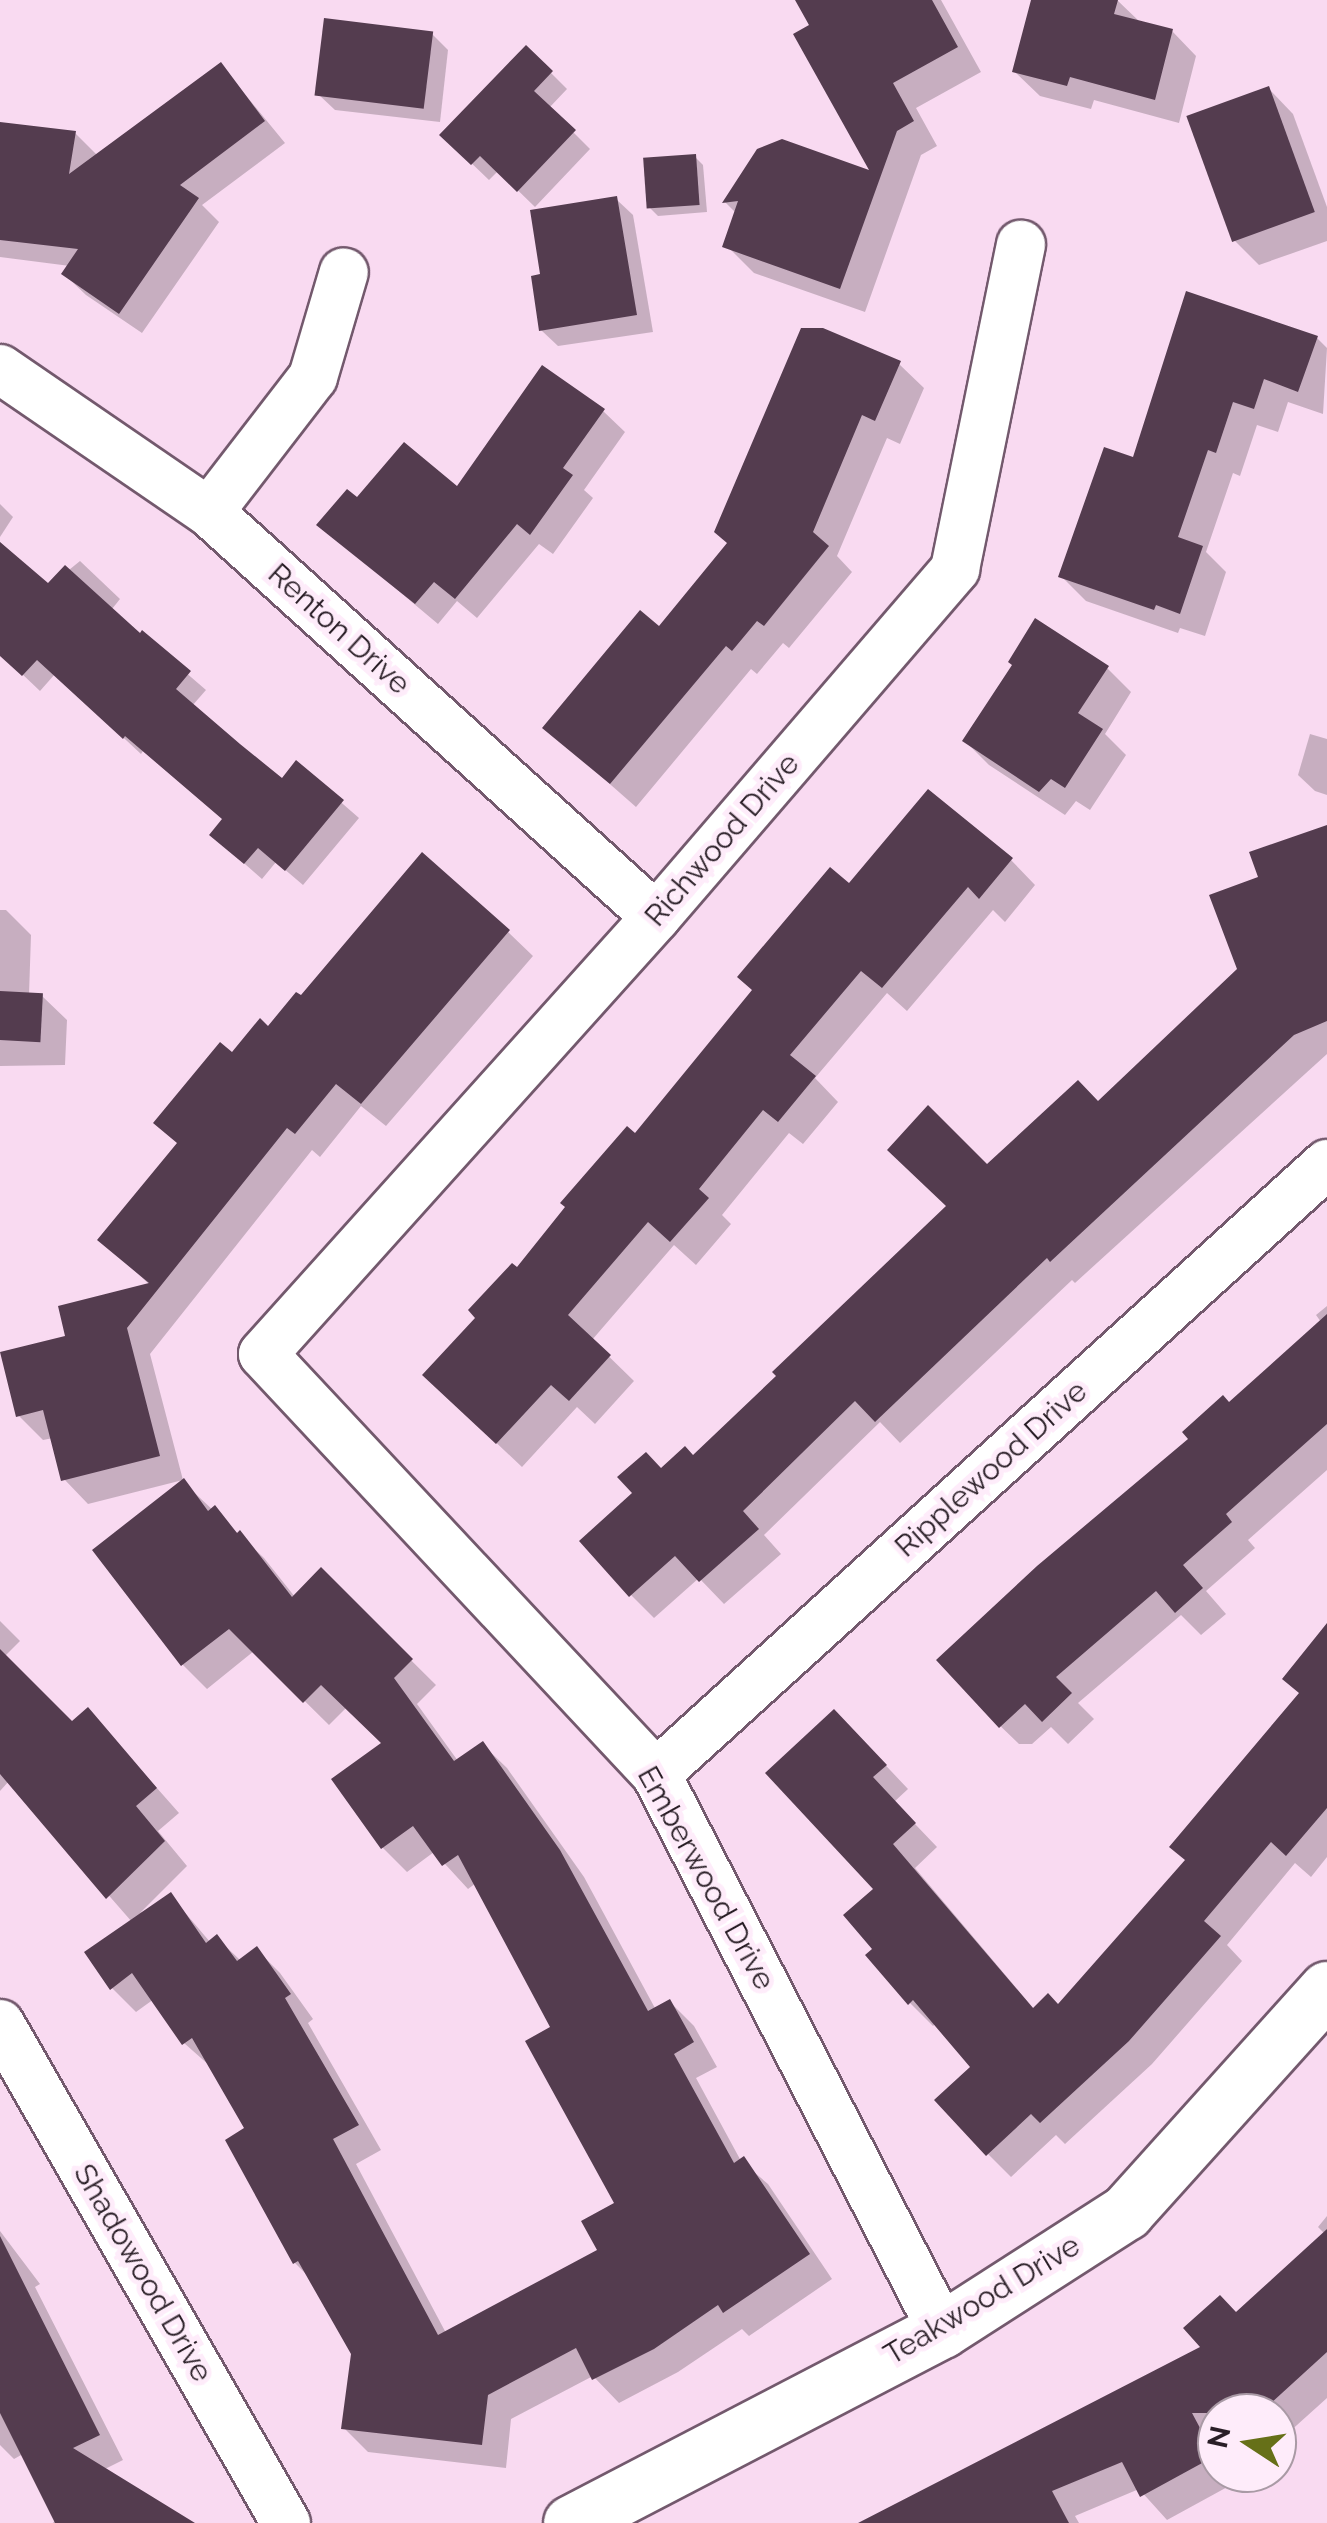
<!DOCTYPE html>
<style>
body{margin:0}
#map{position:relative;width:1327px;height:2523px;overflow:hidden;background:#f9daf1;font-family:Raleway,sans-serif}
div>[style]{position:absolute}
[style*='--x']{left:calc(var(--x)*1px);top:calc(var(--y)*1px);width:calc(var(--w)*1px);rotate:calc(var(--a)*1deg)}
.shadow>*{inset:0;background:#0003}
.building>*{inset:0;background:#543c4f;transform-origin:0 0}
.roads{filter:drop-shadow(2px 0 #73596d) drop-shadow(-2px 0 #73596d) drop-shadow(0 2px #73596d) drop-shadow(0 -2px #73596d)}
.minor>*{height:48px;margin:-24px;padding:0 24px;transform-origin:24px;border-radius:24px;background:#fff}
.tertiary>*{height:55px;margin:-27.5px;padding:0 27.5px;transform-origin:27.5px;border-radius:27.5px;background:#fff}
span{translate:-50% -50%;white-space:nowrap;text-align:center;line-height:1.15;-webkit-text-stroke:10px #feecfa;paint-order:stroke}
.street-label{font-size:30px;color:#291e26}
.north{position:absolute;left:1197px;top:2393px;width:100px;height:100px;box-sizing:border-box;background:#feecfa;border:2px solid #a99aa5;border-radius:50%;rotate:282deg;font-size:28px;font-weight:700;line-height:40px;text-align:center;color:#291e26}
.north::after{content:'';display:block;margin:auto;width:35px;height:45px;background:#667018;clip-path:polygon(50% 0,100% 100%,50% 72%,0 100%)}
</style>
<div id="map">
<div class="shadow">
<div style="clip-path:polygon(798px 0,941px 0,981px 72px,916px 108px,937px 146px,921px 155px,865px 312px,754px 273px,729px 248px,736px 213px,725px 202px,875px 175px)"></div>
<div style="clip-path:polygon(1036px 0,1117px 0,1141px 23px,1172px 31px,1196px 56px,1179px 123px,1094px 100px,1091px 109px,1040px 96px,1015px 72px)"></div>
<div style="clip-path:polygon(432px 34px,448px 50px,440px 122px,335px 110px,318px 94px)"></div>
<div style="clip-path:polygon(526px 48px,567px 89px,549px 108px,590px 149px,535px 207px,498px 171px,489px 180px,442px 135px)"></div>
<div style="clip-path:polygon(221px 65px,285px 143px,202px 205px,219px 222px,142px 333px,86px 295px,64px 274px,70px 266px,0 257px,0 124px,75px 133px,98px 156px)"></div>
<div style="clip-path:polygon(1269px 89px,1293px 114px,1327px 207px,1327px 241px,1259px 265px,1234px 240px)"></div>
<div style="clip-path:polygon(695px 157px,703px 165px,707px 212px,658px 216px,650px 208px)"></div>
<div style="clip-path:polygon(616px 199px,633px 215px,653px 332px,558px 346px,541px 330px,542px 276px)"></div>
<div style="clip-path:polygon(1317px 338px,1327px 348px,1323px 414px,1288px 402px,1278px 432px,1257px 425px,1240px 476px,1233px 473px,1206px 552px,1226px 572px,1205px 636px,1180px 628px,1178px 633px,1086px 601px,1061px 576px,1134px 460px)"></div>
<div style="clip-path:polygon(899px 364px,924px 388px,900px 444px,887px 438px,837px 556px,852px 572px,789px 648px,783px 643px,757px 674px,751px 669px,636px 807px,546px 728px,659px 629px)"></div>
<div style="clip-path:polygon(603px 411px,625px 432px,584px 490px,593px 498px,553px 554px,539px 544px,477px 618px,457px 601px,438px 624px,320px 525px,357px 501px,458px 489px)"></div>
<div style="clip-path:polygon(0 504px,13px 517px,0 537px)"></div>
<div style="clip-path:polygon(0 542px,48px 587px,80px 561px,120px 599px,112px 609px,206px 690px,192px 706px,283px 781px,297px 764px,359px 818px,303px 885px,276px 862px,262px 879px,212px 835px,224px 820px,143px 751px,141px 754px,55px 674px,40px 691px,0 653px)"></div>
<div style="clip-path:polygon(1015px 665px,1107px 668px,1131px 692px,1105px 734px,1126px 755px,1090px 810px,1076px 801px,1065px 815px,989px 765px,965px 741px)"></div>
<div style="clip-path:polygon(1310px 734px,1327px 739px,1327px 795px,1315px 791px,1298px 775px)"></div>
<div style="clip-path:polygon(1327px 827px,1327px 1054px,1075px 1283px,1072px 1280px,900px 1443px,880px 1422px,764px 1535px,781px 1554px,724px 1604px,699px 1578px,654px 1618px,631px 1595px,661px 1471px,694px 1458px,987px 1167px,1098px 1104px,1240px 970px,1261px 879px)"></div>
<div style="clip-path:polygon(1011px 860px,1035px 885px,1005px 922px,993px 910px,907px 1011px,887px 993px,815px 1078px,838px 1102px,803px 1144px,789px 1133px,722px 1215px,731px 1224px,696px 1265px,674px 1245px,592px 1340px,634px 1381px,595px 1424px,577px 1407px,522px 1467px,450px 1399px,517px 1271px,849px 887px)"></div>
<div style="clip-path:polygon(0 910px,6px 910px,31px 935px,29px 995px,42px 996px,67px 1020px,65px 1065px,0 1066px)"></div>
<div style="clip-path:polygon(508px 932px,533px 956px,386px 1126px,361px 1106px,320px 1157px,312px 1150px,150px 1354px,183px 1480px,88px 1504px,64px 1479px,53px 1438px,43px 1440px,18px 1415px,68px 1338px,150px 1285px,100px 1239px,179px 1145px,232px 1056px,301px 999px)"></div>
<div style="clip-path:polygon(1327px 1306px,1327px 1470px,1248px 1540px,1255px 1548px,1206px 1591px,1226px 1614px,1201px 1635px,1181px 1615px,1078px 1703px,1094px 1719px,1068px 1744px,1051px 1727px,1032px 1744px,1019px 1744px,993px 1719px,1229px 1405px,1321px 1322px,1316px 1315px)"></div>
<div style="clip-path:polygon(183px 1482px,264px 1558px,295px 1597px,321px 1571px,436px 1685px,417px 1704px,458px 1761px,482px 1744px,507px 1768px,584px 1877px,656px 2010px,670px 2002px,694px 2026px,717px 2067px,696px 2078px,741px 2161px,768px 2184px,832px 2279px,749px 2336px,742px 2329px,678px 2372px,619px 2403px,593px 2376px,511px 2419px,506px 2468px,368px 2452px,344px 2428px,354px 2354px,310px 2278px,295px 2263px,247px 2129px,210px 2066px,184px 2043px,154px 1999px,136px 2012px,112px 1988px,132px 1922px,9px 1781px,0 1791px,0 1621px,20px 1641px,4px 1657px,72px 1724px,88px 1710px,179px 1813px,158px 1831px,187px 1866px,140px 1913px,171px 1896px,210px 1942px,217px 1938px,241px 1961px,256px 1949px,280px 1973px,313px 2019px,308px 2023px,381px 2150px,356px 2164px,446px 2333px,600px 2251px,617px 2204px,553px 2028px,476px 1883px,468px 1889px,434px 1852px,407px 1872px,383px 1848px,335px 1779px,385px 1744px,347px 1707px,329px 1725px,254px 1651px,207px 1689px,183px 1665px,95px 1550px)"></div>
<div style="clip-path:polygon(1327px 1637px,1327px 1857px,1311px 1877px,1295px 1863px,1227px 1945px,1242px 1961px,1152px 2064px,1065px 2144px,1056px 2135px,1011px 2177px,988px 2154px,973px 2067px,936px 2023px,933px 2026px,910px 2003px,875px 1949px,877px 1889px,857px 1735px,908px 1789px,894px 1802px,937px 1847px,915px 1868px,1034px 2009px,1058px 2007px,1187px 1861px,1301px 1694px)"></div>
<div style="clip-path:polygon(1327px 2216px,1327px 2398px,1277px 2443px,1277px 2413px,1217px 2413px,1217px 2473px,1244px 2473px,1231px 2485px,1167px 2520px,1139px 2489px,1075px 2516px,1079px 2523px,873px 2523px,1204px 2348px,1325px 2234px,1318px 2227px)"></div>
<div style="clip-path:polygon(0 2231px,40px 2284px,35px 2287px,123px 2460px,103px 2470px,190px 2523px,53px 2523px,56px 2518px,23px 2454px,14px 2459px,0 2445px)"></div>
</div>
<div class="building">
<div style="clip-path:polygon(795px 0,932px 0,958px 47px,893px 83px,914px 121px,897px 131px,840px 289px,722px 247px,738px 201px,722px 203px,757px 149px,782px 139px,869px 170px,793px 34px,809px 25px)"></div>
<div style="clip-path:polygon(1031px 0,1118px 0,1114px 14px,1173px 29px,1155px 100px,1070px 77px,1067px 86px,1012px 72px)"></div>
<div style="left:324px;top:18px;width:110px;height:78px;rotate:7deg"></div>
<div style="clip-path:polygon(526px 45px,553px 71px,534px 91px,576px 130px,517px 192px,480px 156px,471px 165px,439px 135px)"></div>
<div style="clip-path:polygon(221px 62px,265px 121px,180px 185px,199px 198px,119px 314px,61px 274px,78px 249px,0 240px,0 122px,76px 131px,69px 174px)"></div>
<div style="left:1269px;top:86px;width:134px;height:88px;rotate:70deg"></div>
<div style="left:696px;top:154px;width:51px;height:53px;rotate:86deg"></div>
<div style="clip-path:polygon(617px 196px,637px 315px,539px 331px,531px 276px,540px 274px,530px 210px)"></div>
<div style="clip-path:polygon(1186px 291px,1318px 336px,1298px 392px,1264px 379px,1254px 409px,1233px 402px,1216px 453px,1208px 450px,1178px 537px,1203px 546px,1180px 614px,1156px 605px,1154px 610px,1058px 577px,1104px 447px,1133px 457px)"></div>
<div style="clip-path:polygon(801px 328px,823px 328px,901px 361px,875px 421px,862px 415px,813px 532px,829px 546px,764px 626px,757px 621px,732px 651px,726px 646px,610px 784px,542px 728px,640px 610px,659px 626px,727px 543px,714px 532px)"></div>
<div style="clip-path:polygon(542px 365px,605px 409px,563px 468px,573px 475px,530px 535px,517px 524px,455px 599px,434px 582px,415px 604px,316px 525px,347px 489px,357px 497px,404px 442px,457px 486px)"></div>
<div style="clip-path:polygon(0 542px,48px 583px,65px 565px,140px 633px,142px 630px,191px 671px,176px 689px,240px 744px,282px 778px,296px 760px,344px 800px,285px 871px,258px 848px,244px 864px,209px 835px,222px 819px,125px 736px,123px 739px,37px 660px,22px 676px,0 656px)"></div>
<div style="clip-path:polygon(1035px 618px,1109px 666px,1078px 713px,1103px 729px,1065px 788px,1051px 779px,1039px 792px,962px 741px,1012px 665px,1008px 662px)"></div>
<div style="clip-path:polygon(928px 789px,1013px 858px,979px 899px,968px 887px,882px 988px,861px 971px,790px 1055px,816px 1076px,778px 1122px,763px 1110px,699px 1189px,709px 1198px,670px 1242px,648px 1222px,568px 1315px,611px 1355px,569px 1401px,551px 1385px,496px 1444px,422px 1375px,475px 1318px,468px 1310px,512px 1263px,517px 1267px,565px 1207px,560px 1203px,627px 1126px,635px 1133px,752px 990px,737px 977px,830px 867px,849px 883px)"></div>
<div style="clip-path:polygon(1327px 825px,1327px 1021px,1294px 1035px,1050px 1262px,1047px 1258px,875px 1422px,855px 1401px,743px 1511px,759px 1529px,699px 1582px,675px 1556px,629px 1597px,579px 1541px,632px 1493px,617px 1477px,646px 1452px,661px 1468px,685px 1446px,693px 1455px,776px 1376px,772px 1372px,946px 1206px,887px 1150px,928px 1105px,987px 1164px,1078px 1080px,1098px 1101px,1237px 969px,1209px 895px,1258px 877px,1249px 852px)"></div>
<div style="clip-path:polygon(422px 852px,510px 930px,361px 1104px,336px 1084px,295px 1134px,287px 1128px,127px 1328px,160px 1456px,61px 1481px,43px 1410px,16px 1417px,0 1352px,65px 1336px,58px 1306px,149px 1283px,97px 1240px,177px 1143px,153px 1123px,220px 1042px,232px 1052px,260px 1018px,268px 1026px,296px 992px,301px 995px)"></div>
<div style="left:0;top:991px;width:43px;height:49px;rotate:3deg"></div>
<div style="clip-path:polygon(1327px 1314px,1327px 1424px,1226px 1514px,1232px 1522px,1183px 1565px,1203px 1588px,1175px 1613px,1156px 1591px,1056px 1677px,1072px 1693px,1042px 1722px,1025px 1704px,999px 1728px,936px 1660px,1037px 1566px,1188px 1439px,1182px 1432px,1223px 1395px,1229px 1402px)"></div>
<div style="clip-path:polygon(184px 1478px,208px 1511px,215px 1505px,237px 1533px,240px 1530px,292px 1597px,321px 1567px,413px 1659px,394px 1678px,454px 1761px,483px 1741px,560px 1850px,648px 2011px,670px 1999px,694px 2042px,674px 2054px,734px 2163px,744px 2156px,810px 2254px,723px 2313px,718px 2305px,654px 2349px,592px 2380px,576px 2348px,488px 2395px,482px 2445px,341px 2429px,351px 2354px,298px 2261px,293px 2264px,225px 2140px,244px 2128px,192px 2038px,182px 2045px,132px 1973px,110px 1990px,84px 1952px,171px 1892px,206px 1943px,217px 1934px,237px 1961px,257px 1946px,291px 1994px,285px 1998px,359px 2125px,333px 2139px,438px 2335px,597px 2250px,581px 2221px,614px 2203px,525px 2041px,550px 2027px,458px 1855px,442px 1866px,413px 1826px,381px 1849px,331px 1779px,381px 1743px,321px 1685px,303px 1703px,229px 1629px,181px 1666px,92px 1550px)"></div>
<div style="clip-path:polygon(1327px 1623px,1327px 1808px,1286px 1856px,1271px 1842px,1204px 1921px,1221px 1936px,1129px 2041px,1040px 2123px,1031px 2114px,986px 2156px,934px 2100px,970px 2067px,913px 2000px,908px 2005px,865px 1955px,872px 1949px,843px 1915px,873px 1889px,765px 1773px,834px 1709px,887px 1765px,873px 1777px,916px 1823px,893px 1844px,1033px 2008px,1048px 1993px,1058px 2004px,1185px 1860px,1169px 1847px,1299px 1693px,1282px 1679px)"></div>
<div style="clip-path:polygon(0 1649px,72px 1721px,88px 1707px,157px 1788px,136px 1806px,165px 1841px,106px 1899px,0 1774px)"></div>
<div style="clip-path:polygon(1327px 2229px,1327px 2352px,1260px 2413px,1192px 2413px,1215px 2456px,1140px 2497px,1122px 2462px,1052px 2491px,1069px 2523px,858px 2523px,1200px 2347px,1183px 2328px,1220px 2295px,1236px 2312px)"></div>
<div style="clip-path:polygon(0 2236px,100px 2435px,73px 2448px,195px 2523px,55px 2523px,0 2413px)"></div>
</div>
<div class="roads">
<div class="minor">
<div style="--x:0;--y:369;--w:253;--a:34.4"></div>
<div style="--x:209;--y:512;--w:603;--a:42.18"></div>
<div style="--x:209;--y:512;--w:170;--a:-52.4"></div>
<div style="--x:313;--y:377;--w:109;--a:-73.6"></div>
<div style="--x:656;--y:1774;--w:907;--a:-42.27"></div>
<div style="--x:0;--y:2024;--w:575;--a:60.18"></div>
<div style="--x:942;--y:2330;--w:625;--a:-117.22"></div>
<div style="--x:656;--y:1774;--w:575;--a:-133.1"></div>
<div style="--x:263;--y:1354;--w:588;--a:-48.03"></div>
<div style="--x:656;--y:917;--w:459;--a:-49.3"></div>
<div style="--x:955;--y:569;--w:331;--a:-78.5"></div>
</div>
<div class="tertiary">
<div style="--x:571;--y:2523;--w:418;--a:-27.5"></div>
<div style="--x:942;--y:2330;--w:219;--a:-32.7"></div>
<div style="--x:1126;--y:2212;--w:300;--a:-48"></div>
</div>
</div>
<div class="street-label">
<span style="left:339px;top:629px;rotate:42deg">Renton Drive</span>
<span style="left:722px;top:840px;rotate:-49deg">Richwood Drive</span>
<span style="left:991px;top:1469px;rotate:-42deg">Ripplewood Drive</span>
<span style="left:706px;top:1878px;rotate:61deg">Emberwood Drive</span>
<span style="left:143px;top:2273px;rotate:60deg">Shadowood Drive</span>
<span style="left:982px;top:2300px;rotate:-31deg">Teakwood Drive</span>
</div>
<div class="north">N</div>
</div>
